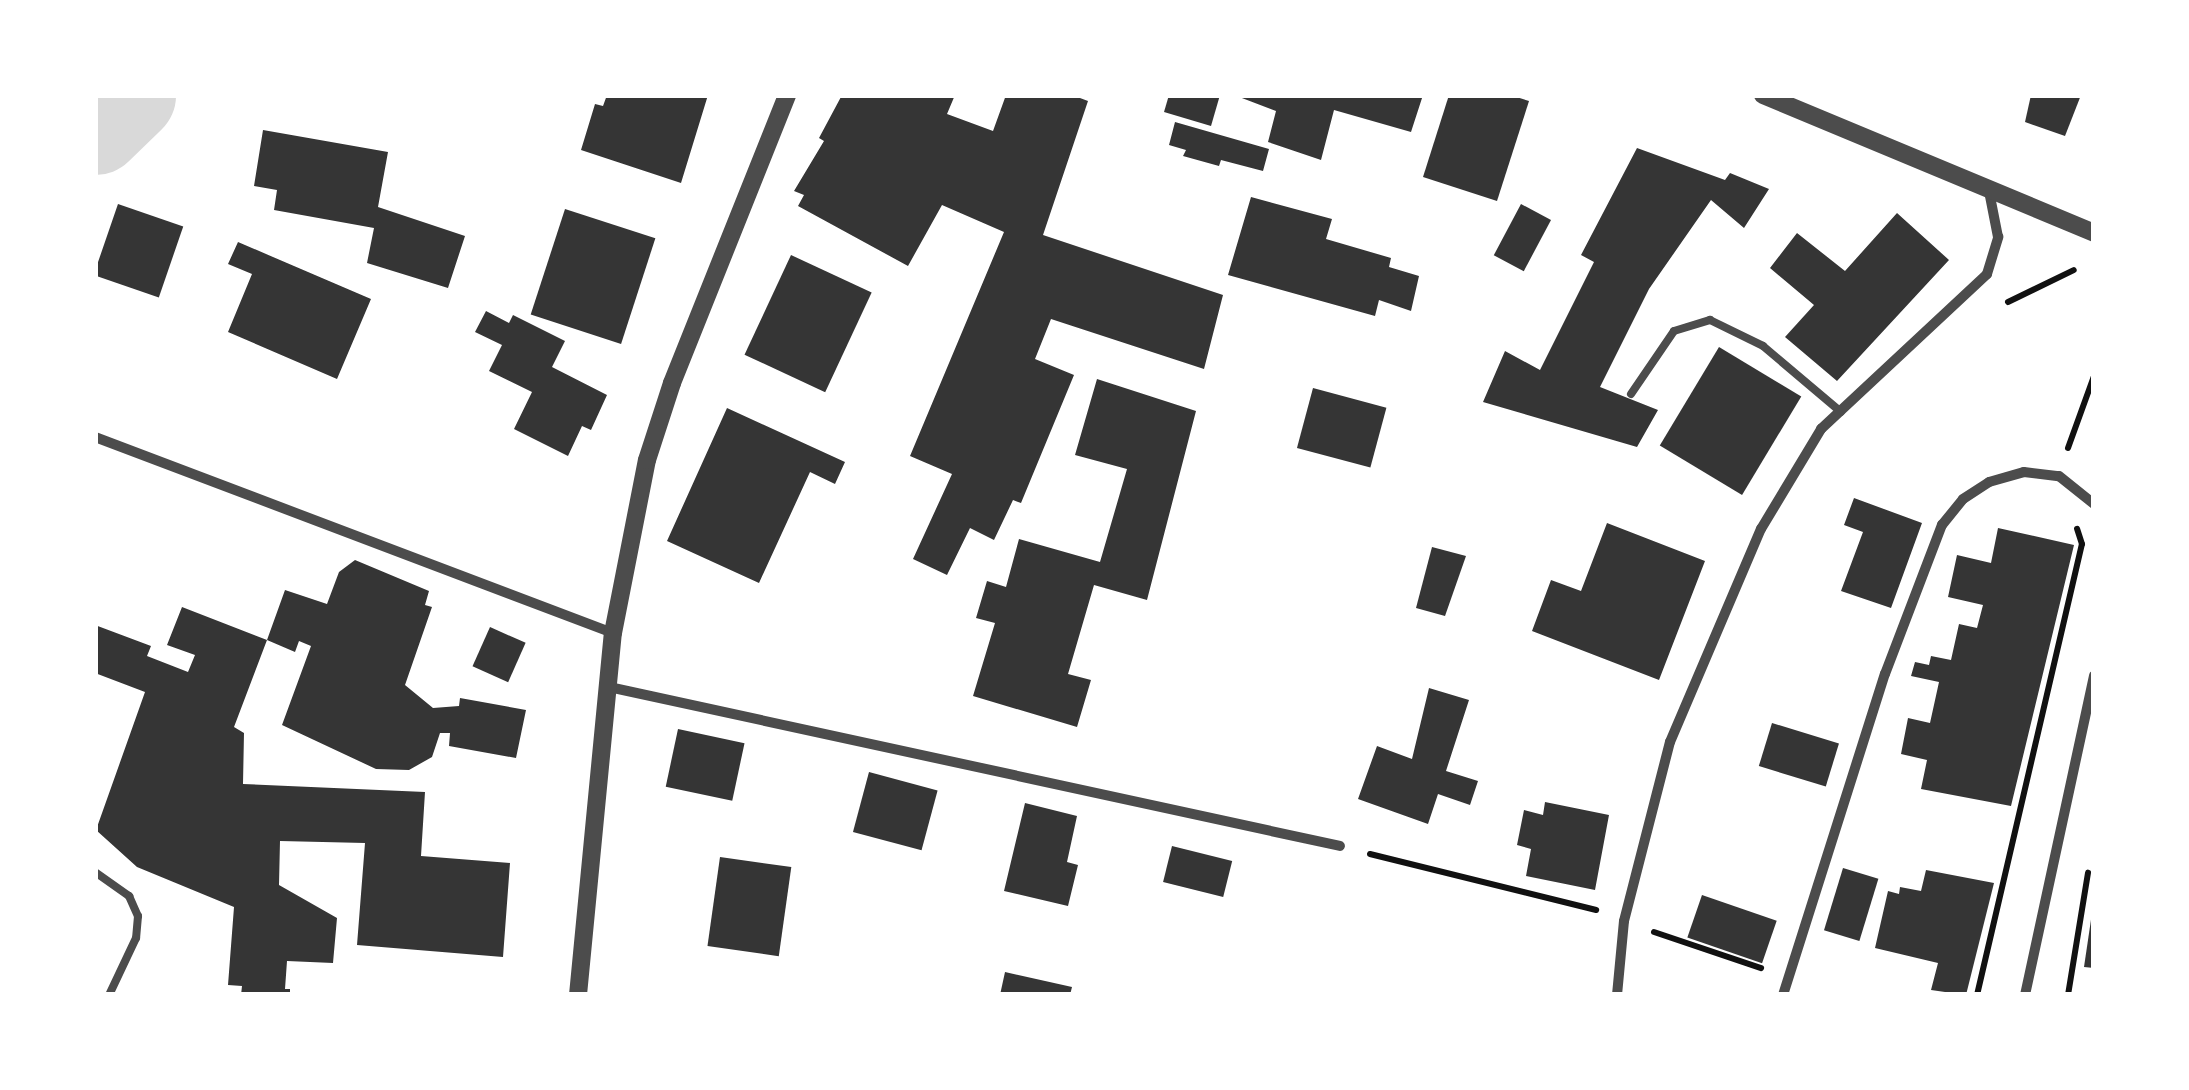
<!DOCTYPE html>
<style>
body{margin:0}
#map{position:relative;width:2189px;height:1090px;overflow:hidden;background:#fff;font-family:Mulish,sans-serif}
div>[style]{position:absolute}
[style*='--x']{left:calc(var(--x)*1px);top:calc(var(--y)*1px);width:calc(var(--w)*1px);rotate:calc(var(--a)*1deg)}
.river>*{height:95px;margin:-47.5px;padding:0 47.5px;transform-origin:47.5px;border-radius:47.5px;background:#d9d9d9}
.building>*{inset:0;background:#353535;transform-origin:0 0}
.path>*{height:6px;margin:-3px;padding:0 3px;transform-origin:3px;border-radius:3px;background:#111}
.service>*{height:8px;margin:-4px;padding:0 4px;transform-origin:4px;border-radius:4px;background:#4c4c4c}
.minor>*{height:10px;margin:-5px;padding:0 5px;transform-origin:5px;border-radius:5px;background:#4c4c4c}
.tertiary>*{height:18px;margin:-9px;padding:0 9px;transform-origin:9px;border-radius:9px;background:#4c4c4c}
span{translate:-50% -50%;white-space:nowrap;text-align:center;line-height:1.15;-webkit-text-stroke:9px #fff;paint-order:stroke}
.frame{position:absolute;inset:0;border:98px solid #fff;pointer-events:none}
</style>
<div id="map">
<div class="river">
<div style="--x:95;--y:127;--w:46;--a:-44.1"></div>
</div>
<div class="building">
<div style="clip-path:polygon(607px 95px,708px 95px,681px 183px,581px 150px,595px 104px,603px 106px)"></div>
<div style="clip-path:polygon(842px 95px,955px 95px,947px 114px,993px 131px,1006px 95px,1072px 95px,1088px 101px,1043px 235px,1223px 295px,1204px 369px,1051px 319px,1035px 359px,1074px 375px,1021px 503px,1013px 500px,994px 540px,970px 528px,947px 575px,913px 559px,952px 474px,910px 456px,1004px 232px,942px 205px,908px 266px,798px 206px,804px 195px,794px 191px,824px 141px,819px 138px)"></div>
<div style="clip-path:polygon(1169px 95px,1220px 95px,1211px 126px,1164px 112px)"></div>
<div style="clip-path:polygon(1234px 95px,1423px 95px,1411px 132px,1334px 110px,1321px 160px,1268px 142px,1276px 111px)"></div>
<div style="clip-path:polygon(1449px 95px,1510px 95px,1529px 101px,1497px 201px,1423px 177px)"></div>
<div style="clip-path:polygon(2031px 95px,2081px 95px,2065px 136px,2025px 122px)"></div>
<div style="clip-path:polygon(1175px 122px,1269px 149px,1263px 171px,1221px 160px,1219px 166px,1183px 156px,1186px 150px,1169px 145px)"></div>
<div style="clip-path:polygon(263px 130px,388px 152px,378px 207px,465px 236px,448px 288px,367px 263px,374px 228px,274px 210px,277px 190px,254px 186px)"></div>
<div style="clip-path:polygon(1637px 148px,1725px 180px,1730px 173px,1769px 189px,1744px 228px,1711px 200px,1649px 289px,1600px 387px,1658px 410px,1637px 447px,1483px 402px,1505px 351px,1540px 370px,1594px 262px,1581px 255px)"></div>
<div style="clip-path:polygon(1251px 197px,1332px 219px,1326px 239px,1391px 258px,1389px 267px,1419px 276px,1411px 311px,1379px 300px,1375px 316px,1228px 275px)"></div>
<div style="left:118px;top:204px;width:69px;height:75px;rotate:19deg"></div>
<div style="left:1521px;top:204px;width:34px;height:58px;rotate:28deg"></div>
<div style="left:565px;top:209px;width:95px;height:111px;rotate:18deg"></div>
<div style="clip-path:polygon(1897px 213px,1949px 260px,1837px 381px,1785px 337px,1814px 305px,1770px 268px,1797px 233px,1845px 271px)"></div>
<div style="clip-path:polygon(238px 242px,371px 299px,337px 379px,228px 332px,252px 274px,228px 264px)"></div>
<div style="left:791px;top:255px;width:89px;height:110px;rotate:25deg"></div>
<div style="clip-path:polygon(486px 311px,509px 323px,513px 315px,565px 341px,552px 367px,607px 395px,591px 430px,582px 426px,568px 456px,514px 429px,532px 392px,489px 371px,502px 345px,475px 332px)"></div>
<div style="left:1719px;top:347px;width:96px;height:115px;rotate:31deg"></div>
<div style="clip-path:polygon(1097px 379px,1196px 411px,1147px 600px,1094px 585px,1068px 674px,1091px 680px,1077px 727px,973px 696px,995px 623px,976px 618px,987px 581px,1006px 587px,1019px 539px,1100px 562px,1127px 469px,1075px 455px)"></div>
<div style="left:1313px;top:388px;width:76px;height:62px;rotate:15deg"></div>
<div style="clip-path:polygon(727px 408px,845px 462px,835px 484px,810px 472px,759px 583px,667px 541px)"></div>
<div style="clip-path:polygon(1854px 498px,1922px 523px,1891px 608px,1841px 591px,1863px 532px,1844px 525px)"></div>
<div style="clip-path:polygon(1607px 523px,1705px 561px,1659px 680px,1532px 631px,1551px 580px,1581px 591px)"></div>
<div style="clip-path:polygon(1998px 528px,2074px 545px,2011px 806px,1921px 789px,1927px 760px,1901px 754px,1908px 718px,1930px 723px,1939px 682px,1911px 676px,1915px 662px,1929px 665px,1931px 656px,1951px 660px,1959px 624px,1977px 628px,1983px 605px,1948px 597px,1957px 555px,1991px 563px)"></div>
<div style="clip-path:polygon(1432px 547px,1466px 556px,1445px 616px,1416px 608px)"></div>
<div style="clip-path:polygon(355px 560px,429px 591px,425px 605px,432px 607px,405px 685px,433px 708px,459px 706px,460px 698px,526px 710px,516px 758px,449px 746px,450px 733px,440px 733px,432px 757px,409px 770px,376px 769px,282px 725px,311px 646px,299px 641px,295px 652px,267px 640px,234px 727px,244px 733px,243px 784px,425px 792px,421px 856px,510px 863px,503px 957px,357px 945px,365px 843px,280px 841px,279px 885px,337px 918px,333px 963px,287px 961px,285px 989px,290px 989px,290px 995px,241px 995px,242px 986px,228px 985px,234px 907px,137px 867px,96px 830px,145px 692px,95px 673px,95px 625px,151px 646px,147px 656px,188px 672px,195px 655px,167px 645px,182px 607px,267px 640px,285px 590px,327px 604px,339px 572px)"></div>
<div style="left:490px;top:627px;width:39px;height:43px;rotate:24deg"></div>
<div style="clip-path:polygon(1429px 688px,1469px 700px,1446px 771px,1478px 781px,1470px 805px,1438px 794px,1428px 824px,1358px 799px,1377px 746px,1412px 759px)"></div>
<div style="left:1772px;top:723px;width:70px;height:45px;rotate:17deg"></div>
<div style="left:678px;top:729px;width:68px;height:59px;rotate:12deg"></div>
<div style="left:869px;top:772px;width:71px;height:62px;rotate:15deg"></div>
<div style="clip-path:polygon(1545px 802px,1609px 815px,1595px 890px,1526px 876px,1531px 849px,1517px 845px,1524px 810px,1543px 815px)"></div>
<div style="clip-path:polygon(1025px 803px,1077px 816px,1067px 862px,1078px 865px,1068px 906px,1004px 891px)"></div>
<div style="left:1172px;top:846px;width:62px;height:37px;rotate:14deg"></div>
<div style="left:720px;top:857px;width:72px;height:90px;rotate:8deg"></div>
<div style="left:1843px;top:868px;width:37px;height:65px;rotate:17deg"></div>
<div style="clip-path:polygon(1926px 870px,1994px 883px,1966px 995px,1931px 990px,1938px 963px,1875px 948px,1888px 891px,1899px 894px,1900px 887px,1921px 891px)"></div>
<div style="left:1702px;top:895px;width:79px;height:45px;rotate:19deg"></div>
<div style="clip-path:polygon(2092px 913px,2094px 913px,2094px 968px,2084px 967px)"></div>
<div style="clip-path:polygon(1005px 972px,1072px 987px,1070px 995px,1000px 995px)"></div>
</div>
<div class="path">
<div style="--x:2008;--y:302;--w:73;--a:-25.9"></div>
<div style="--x:2068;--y:448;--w:77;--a:-70.1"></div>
<div style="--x:1370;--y:854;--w:233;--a:13.9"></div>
<div style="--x:1654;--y:932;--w:113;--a:18.6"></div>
<div style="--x:1977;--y:995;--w:463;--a:-76.9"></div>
<div style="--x:2082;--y:544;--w:16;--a:-108"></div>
<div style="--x:2068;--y:995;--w:124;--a:-80.7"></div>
</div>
<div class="service">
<div style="--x:1631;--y:394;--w:76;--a:-55.7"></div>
<div style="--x:1674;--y:331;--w:38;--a:-17"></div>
<div style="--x:1710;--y:320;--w:59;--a:26.1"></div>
<div style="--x:1763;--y:346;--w:102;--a:40.2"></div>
<div style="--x:95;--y:872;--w:42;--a:35.2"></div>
<div style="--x:129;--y:896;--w:22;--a:66"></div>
<div style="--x:138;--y:916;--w:22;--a:95"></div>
<div style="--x:136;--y:938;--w:63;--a:115.3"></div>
</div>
<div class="minor">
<div style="--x:95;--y:437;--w:554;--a:20.73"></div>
<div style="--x:609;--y:687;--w:748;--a:12.27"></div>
<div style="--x:1617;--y:995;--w:74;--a:-84.6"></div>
<div style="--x:1624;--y:921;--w:185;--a:-75.6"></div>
<div style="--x:1670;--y:742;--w:232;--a:-66.9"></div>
<div style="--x:1761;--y:529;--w:117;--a:-59"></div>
<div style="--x:1821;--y:429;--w:227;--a:-43"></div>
<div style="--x:1987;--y:274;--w:39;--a:-73"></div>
<div style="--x:1998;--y:237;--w:47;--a:-101.1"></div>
<div style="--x:1783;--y:995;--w:337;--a:-72.4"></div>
<div style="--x:1885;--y:674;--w:160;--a:-69.1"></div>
<div style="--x:1942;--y:525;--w:33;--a:-51"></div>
<div style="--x:1963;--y:499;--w:31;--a:-33"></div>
<div style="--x:1989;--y:482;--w:36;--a:-16"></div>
<div style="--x:2024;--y:472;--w:35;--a:7"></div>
<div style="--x:2059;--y:476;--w:45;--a:38.7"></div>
<div style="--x:2025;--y:995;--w:327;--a:-77.8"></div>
</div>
<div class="tertiary">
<div style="--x:1763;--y:95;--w:359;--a:22.6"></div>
<div style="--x:578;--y:995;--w:364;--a:-84.5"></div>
<div style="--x:613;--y:633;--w:176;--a:-78.9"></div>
<div style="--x:647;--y:460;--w:81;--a:-72"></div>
<div style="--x:672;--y:383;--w:310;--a:-68.2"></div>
</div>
<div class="frame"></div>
</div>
